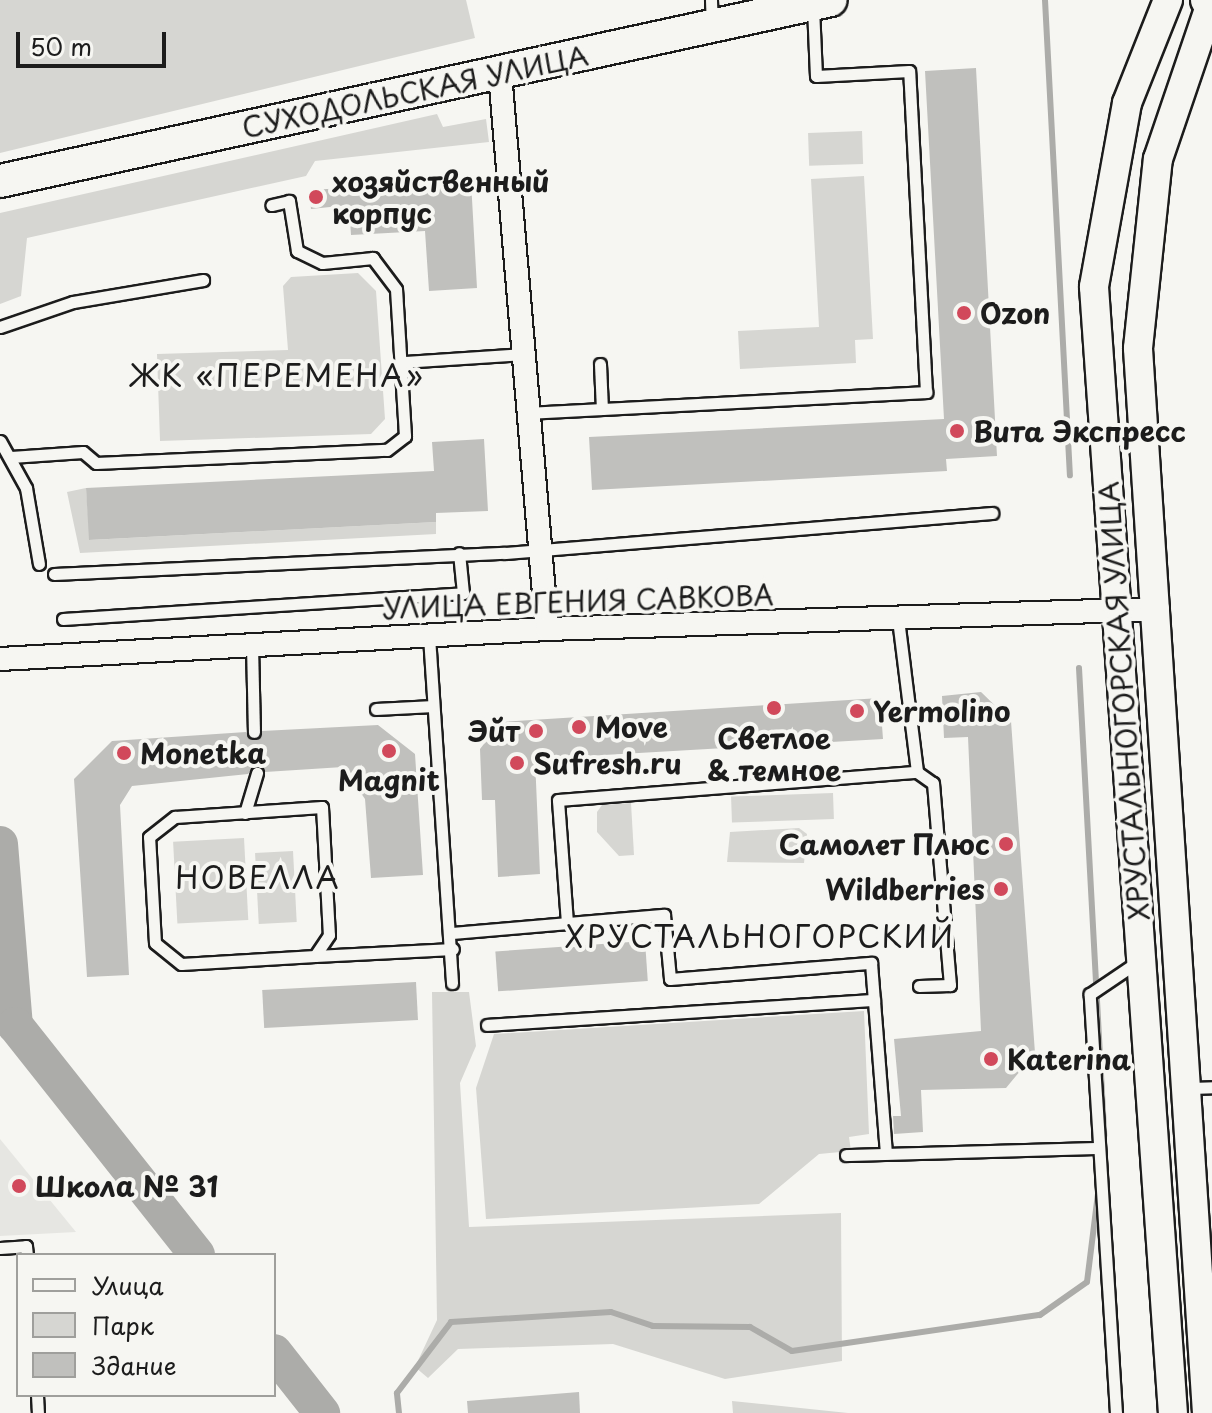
<!DOCTYPE html>
<meta charset="utf-8">
<style>
body{margin:0}
#map{position:relative;width:1212px;height:1413px;overflow:hidden;background:#f6f6f2;font-family:"Playpen Sans",sans-serif}
div>[style]{position:absolute}
[style*='--x']{left:calc(var(--x)*1px);top:calc(var(--y)*1px);width:calc(var(--w)*1px);rotate:calc(var(--a)*1deg)}
.built>*{inset:0;background:#e6e6e2}
.green>*{inset:0;background:#d6d6d2;transform-origin:0 0}
.stream>*{height:6px;margin:-3px;padding:0 3px;transform-origin:3px;border-radius:3px;background:#acaca9}
.river>*{height:36px;margin:-18px;padding:0 18px;transform-origin:18px;border-radius:18px;background:#acaca9}
.building>*{inset:0;background:#c0c0bd;transform-origin:0 0}
.roads{filter:drop-shadow(2px 0 #1c1c1c) drop-shadow(-2px 0 #1c1c1c) drop-shadow(0 2px #1c1c1c) drop-shadow(0 -2px #1c1c1c)}
.service>*{height:11px;margin:-5.5px;padding:0 5.5px;transform-origin:5.5px;border-radius:5.5px;background:#f6f6f2}
.minor>*{height:22px;margin:-11px;padding:0 11px;transform-origin:11px;border-radius:11px;background:#f6f6f2}
.tertiary>*{height:28px;margin:-14px;padding:0 14px;transform-origin:14px;border-radius:14px;background:#f6f6f2}
.secondary>*{height:32px;margin:-16px;padding:0 16px;transform-origin:16px;border-radius:16px;background:#f6f6f2}
.dots>*{width:22px;height:22px;translate:-50% -50%;box-sizing:border-box;border:4px solid #f6f6f2;border-radius:50%}
span{translate:-50% -50%;white-space:nowrap;text-align:center;line-height:1.15;-webkit-text-stroke:8px #f6f6f2;paint-order:stroke}
.street-label{font-size:28px;color:#1c1c1c}
.poi-label{font-size:28px;color:#1c1c1c;font-weight:700}
.left{translate:0 -50%;text-align:left}
.right{translate:-100% -50%;text-align:right}
.neighbourhood-label{font-size:30px;color:#1c1c1c;letter-spacing:2px}
.legend{position:absolute;left:16px;top:1253px;width:260px;height:144px;box-sizing:border-box;background:#f6f6f2;border:2px solid #9f9f9c;margin:0;padding:10px 14px;list-style:none;font-size:24px;color:#1c1c1c}
.legend li{display:flex;align-items:center;gap:16px;height:40px}
.legend b{width:40px;border:2px solid #9f9f9c}
.scale{position:absolute;left:16px;top:32px;width:150px;height:36px;box-sizing:border-box;border:4px solid #1c1c1c;border-top:0;padding-left:10px;font-size:24px;line-height:28px;white-space:nowrap;color:#1c1c1c;-webkit-text-stroke:6px #f6f6f2;paint-order:stroke}
</style>
<div id="map">
<div class="built">
<div style="clip-path:polygon(0 1139px,76px 1232px,0 1236px)"></div>
</div>
<div class="green">
<div style="clip-path:polygon(0 0,466px 0,475px 38px,0 153px)"></div>
<div style="clip-path:polygon(437px 114px,443px 127px,486px 119px,489px 142px,315px 161px,306px 176px,27px 238px,21px 296px,0 304px,0 213px)"></div>
<div style="left:862px;top:131px;width:33px;height:54px;rotate:88deg"></div>
<div style="clip-path:polygon(864px 176px,873px 339px,855px 340px,856px 363px,740px 369px,738px 331px,819px 327px,811px 179px)"></div>
<div style="clip-path:polygon(358px 273px,376px 291px,385px 419px,371px 434px,160px 441px,157px 354px,288px 350px,283px 286px,291px 277px)"></div>
<div style="clip-path:polygon(86px 488px,90px 540px,436px 522px,436px 534px,80px 553px,67px 492px)"></div>
<div style="left:833px;top:793px;width:26px;height:102px;rotate:88deg"></div>
<div style="clip-path:polygon(631px 803px,634px 855px,619px 856px,597px 832px,597px 812px,602px 805px)"></div>
<div style="clip-path:polygon(799px 828px,807px 834px,804px 863px,727px 862px,730px 832px)"></div>
<div style="left:244px;top:838px;width:82px;height:71px;rotate:87deg"></div>
<div style="left:293px;top:851px;width:71px;height:38px;rotate:87deg"></div>
<div style="clip-path:polygon(432px 992px,469px 992px,476px 1046px,460px 1083px,469px 1227px,841px 1213px,842px 1361px,725px 1379px,613px 1344px,458px 1349px,428px 1378px,415px 1367px,437px 1320px)"></div>
<div style="clip-path:polygon(864px 1011px,869px 1134px,849px 1137px,851px 1151px,819px 1154px,759px 1204px,486px 1219px,476px 1088px,494px 1034px)"></div>
<div style="clip-path:polygon(732px 1401px,848px 1413px,733px 1413px)"></div>
</div>
<div class="stream">
<div style="--x:1045;--y:0;--w:476;--a:87"></div>
<div style="--x:1079;--y:668;--w:468;--a:86.9"></div>
<div style="--x:399;--y:1413;--w:20;--a:-96"></div>
<div style="--x:397;--y:1393;--w:89;--a:-52.7"></div>
<div style="--x:451;--y:1322;--w:160;--a:-3.6"></div>
<div style="--x:611;--y:1312;--w:44;--a:18.4"></div>
<div style="--x:653;--y:1326;--w:97;--a:0.6"></div>
<div style="--x:750;--y:1327;--w:48;--a:29.7"></div>
<div style="--x:792;--y:1351;--w:251;--a:-8.3"></div>
<div style="--x:1040;--y:1315;--w:57;--a:-35.1"></div>
<div style="--x:1087;--y:1282;--w:89;--a:-82.9"></div>
</div>
<div class="river">
<div style="--x:0;--y:844;--w:182;--a:85.3"></div>
<div style="--x:15;--y:1025;--w:293;--a:51.6"></div>
<div style="--x:274;--y:1352;--w:78;--a:51.8"></div>
</div>
<div class="building">
<div style="clip-path:polygon(976px 68px,997px 456px,946px 459px,947px 471px,592px 490px,589px 437px,944px 419px,925px 71px)"></div>
<div style="clip-path:polygon(471px 181px,477px 288px,429px 291px,425px 231px,351px 235px,349px 205px,311px 209px,309px 190px)"></div>
<div style="clip-path:polygon(484px 439px,488px 511px,436px 513px,436px 522px,89px 540px,86px 488px,434px 471px,432px 442px)"></div>
<div style="clip-path:polygon(981px 692px,1011px 721px,1035px 1053px,1006px 1088px,921px 1090px,923px 1132px,894px 1134px,893px 1116px,901px 1116px,894px 1039px,981px 1031px,968px 737px,944px 738px,942px 696px)"></div>
<div style="clip-path:polygon(880px 698px,883px 739px,535px 759px,540px 874px,498px 877px,495px 800px,482px 800px,480px 749px,501px 722px)"></div>
<div style="clip-path:polygon(378px 725px,415px 754px,423px 875px,371px 878px,365px 799px,343px 767px,265px 772px,256px 765px,248px 774px,132px 786px,120px 805px,129px 975px,87px 977px,74px 779px,112px 741px,246px 732px,255px 740px,262px 731px)"></div>
<div style="left:645px;top:941px;width:40px;height:150px;rotate:86deg"></div>
<div style="left:416px;top:982px;width:38px;height:154px;rotate:87deg"></div>
<div style="clip-path:polygon(579px 1392px,580px 1413px,468px 1413px,467px 1401px)"></div>
</div>
<div class="roads">
<div class="service">
<div style="--x:711;--y:0;--w:23;--a:88"></div>
<div style="--x:0;--y:327;--w:77;--a:-18.9"></div>
<div style="--x:73;--y:302;--w:132;--a:-9.6"></div>
<div style="--x:403;--y:362;--w:120;--a:-3.8"></div>
<div style="--x:600;--y:364;--w:45;--a:87.5"></div>
<div style="--x:527;--y:413;--w:400;--a:-3"></div>
<div style="--x:926;--y:392;--w:321;--a:-93"></div>
<div style="--x:909;--y:71;--w:93;--a:176.9"></div>
<div style="--x:816;--y:76;--w:68;--a:-92.5"></div>
<div style="--x:0;--y:441;--w:54;--a:61"></div>
<div style="--x:26;--y:488;--w:77;--a:80.3"></div>
<div style="--x:11;--y:457;--w:72;--a:-4"></div>
<div style="--x:83;--y:452;--w:17;--a:40"></div>
<div style="--x:96;--y:463;--w:291;--a:-2.6"></div>
<div style="--x:387;--y:450;--w:23;--a:-38"></div>
<div style="--x:405;--y:436;--w:147;--a:-93.5"></div>
<div style="--x:396;--y:289;--w:39;--a:-127"></div>
<div style="--x:373;--y:258;--w:51;--a:174.4"></div>
<div style="--x:322;--y:263;--w:28;--a:-154"></div>
<div style="--x:297;--y:251;--w:51;--a:-99.1"></div>
<div style="--x:289;--y:201;--w:18;--a:167"></div>
<div style="--x:54;--y:574;--w:451;--a:-2.7"></div>
<div style="--x:505;--y:553;--w:489;--a:-4.7"></div>
<div style="--x:63;--y:619;--w:401;--a:-3.7"></div>
<div style="--x:463;--y:593;--w:40;--a:-95.7"></div>
<div style="--x:898;--y:619;--w:154;--a:82.9"></div>
<div style="--x:429;--y:636;--w:348;--a:86.2"></div>
<div style="--x:252;--y:645;--w:87;--a:88.7"></div>
<div style="--x:376;--y:709;--w:57;--a:-3"></div>
<div style="--x:322;--y:807;--w:128;--a:86.9"></div>
<div style="--x:329;--y:935;--w:25;--a:124"></div>
<div style="--x:315;--y:956;--w:134;--a:176.6"></div>
<div style="--x:181;--y:964;--w:33;--a:-141"></div>
<div style="--x:155;--y:943;--w:106;--a:-93.2"></div>
<div style="--x:149;--y:837;--w:33;--a:-38"></div>
<div style="--x:175;--y:817;--w:147;--a:-3.9"></div>
<div style="--x:245;--y:813;--w:42;--a:-73.3"></div>
<div style="--x:567;--y:923;--w:123;--a:-94.2"></div>
<div style="--x:558;--y:800;--w:360;--a:-4.5"></div>
<div style="--x:917;--y:772;--w:19;--a:35"></div>
<div style="--x:933;--y:783;--w:203;--a:85.2"></div>
<div style="--x:950;--y:985;--w:31;--a:178"></div>
<div style="--x:452;--y:933;--w:213;--a:-4.9"></div>
<div style="--x:664;--y:915;--w:64;--a:84.6"></div>
<div style="--x:670;--y:979;--w:202;--a:-4.6"></div>
<div style="--x:871;--y:963;--w:191;--a:85.5"></div>
<div style="--x:315;--y:956;--w:138;--a:-2.9"></div>
<div style="--x:487;--y:1025;--w:388;--a:-3.7"></div>
<div style="--x:1189;--y:1088;--w:23;--a:-2"></div>
<div style="--x:846;--y:1155;--w:253;--a:-1.6"></div>
<div style="--x:0;--y:1248;--w:26;--a:-4"></div>
<div style="--x:26;--y:1246;--w:9;--a:84"></div>
<div style="--x:37;--y:1395;--w:18;--a:87"></div>
<div style="--x:1116;--y:1413;--w:420;--a:-93.6"></div>
<div style="--x:1090;--y:994;--w:59;--a:-34"></div>
</div>
<div class="minor">
<div style="--x:500;--y:74;--w:557;--a:85.16"></div>
<div style="--x:0;--y:659;--w:548;--a:-3.14"></div>
<div style="--x:547;--y:629;--w:611;--a:-1.87"></div>
</div>
<div class="tertiary">
<div style="--x:1168;--y:0;--w:111;--a:111.7"></div>
<div style="--x:1127;--y:103;--w:187;--a:100.2"></div>
<div style="--x:1094;--y:287;--w:1129;--a:85.99"></div>
<div style="--x:1207;--y:1413;--w:1067;--a:-93.71"></div>
<div style="--x:1138;--y:348;--w:190;--a:-84"></div>
<div style="--x:1158;--y:159;--w:165;--a:-71.2"></div>
</div>
<div class="secondary">
<div style="--x:1207;--y:0;--w:5;--a:0"></div>
<div style="--x:0;--y:181;--w:850;--a:-12.29"></div>
</div>
</div>
<div class="dots">
<div style="left:316px;top:197px;background:#d1495b"></div>
<div style="left:964px;top:313px;background:#d1495b"></div>
<div style="left:957px;top:431px;background:#d1495b"></div>
<div style="left:774px;top:708px;background:#d1495b"></div>
<div style="left:857px;top:711px;background:#d1495b"></div>
<div style="left:579px;top:727px;background:#d1495b"></div>
<div style="left:536px;top:731px;background:#d1495b"></div>
<div style="left:389px;top:751px;background:#d1495b"></div>
<div style="left:124px;top:753px;background:#d1495b"></div>
<div style="left:517px;top:763px;background:#d1495b"></div>
<div style="left:1006px;top:844px;background:#d1495b"></div>
<div style="left:1001px;top:889px;background:#d1495b"></div>
<div style="left:991px;top:1059px;background:#d1495b"></div>
<div style="left:19px;top:1186px;background:#d1495b"></div>
</div>
<div class="street-label">
<span style="left:415px;top:91px;rotate:-12deg">СУХОДОЛЬСКАЯ УЛИЦА</span>
<span style="left:578px;top:601px;rotate:-2deg">УЛИЦА ЕВГЕНИЯ САВКОВА</span>
<span style="left:1123px;top:701px;rotate:-94deg">ХРУСТАЛЬНОГОРСКАЯ УЛИЦА</span>
</div>
<div class="poi-label">
<span class="left" style="left:332px;top:197px">хозяйственный<br>корпус</span>
<span class="left" style="left:980px;top:313px">Ozon</span>
<span class="left" style="left:973px;top:431px">Вита Экспресс</span>
<span class="left" style="left:873px;top:711px">Yermolino</span>
<span class="left" style="left:595px;top:727px">Move</span>
<span class="right" style="left:520px;top:731px">Эйт</span>
<span style="left:774px;top:754px">Светлое<br>&amp; темное</span>
<span class="left" style="left:140px;top:753px">Monetka</span>
<span class="left" style="left:533px;top:763px">Sufresh.ru</span>
<span style="left:389px;top:780px">Magnit</span>
<span class="right" style="left:990px;top:844px">Самолет Плюс</span>
<span class="right" style="left:985px;top:889px">Wildberries</span>
<span class="left" style="left:1007px;top:1059px">Katerina</span>
<span class="left" style="left:35px;top:1186px">Школа № 31</span>
</div>
<div class="neighbourhood-label">
<span style="left:277px;top:375px">ЖК «ПЕРЕМЕНА»</span>
<span style="left:258px;top:877px">НОВЕЛЛА</span>
<span style="left:760px;top:936px">ХРУСТАЛЬНОГОРСКИЙ</span>
</div>
<ul class="legend">
<li><b style="height:10px;background:#f6f6f2"></b>Улица</li>
<li><b style="height:22px;background:#d6d6d2"></b>Парк</li>
<li><b style="height:22px;background:#c0c0bd"></b>Здание</li>
</ul>
<div class="scale">50 m</div>
</div>
